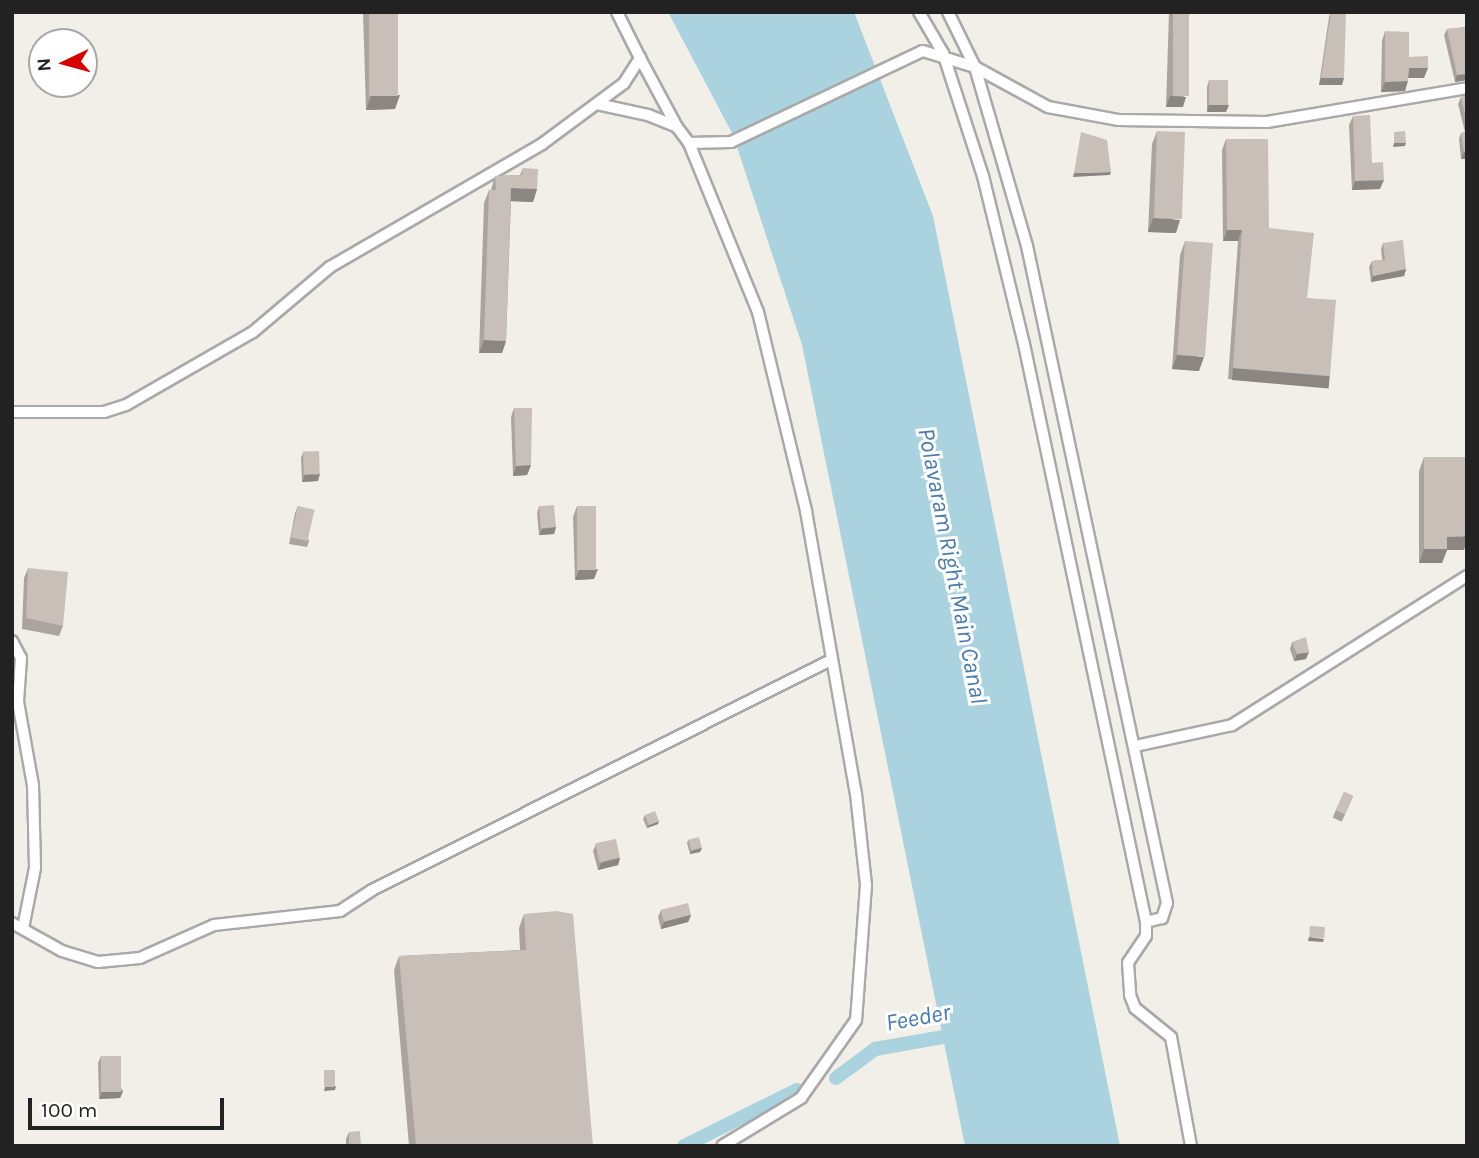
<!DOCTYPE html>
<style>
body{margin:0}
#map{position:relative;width:1479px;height:1158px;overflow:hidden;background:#f2efe9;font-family:Karla,sans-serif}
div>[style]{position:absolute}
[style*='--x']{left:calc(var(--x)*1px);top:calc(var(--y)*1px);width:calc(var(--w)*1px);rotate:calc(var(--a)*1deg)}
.water>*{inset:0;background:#aad3df}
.canal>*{height:14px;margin:-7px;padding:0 7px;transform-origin:7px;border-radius:7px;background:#aad3df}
.roads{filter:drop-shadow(2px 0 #a9a9a9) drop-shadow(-2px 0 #a9a9a9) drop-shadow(0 2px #a9a9a9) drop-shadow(0 -2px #a9a9a9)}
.street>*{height:10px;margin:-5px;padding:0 5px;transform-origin:5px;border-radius:5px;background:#fff}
.wall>*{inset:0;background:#aba49e;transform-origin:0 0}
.shaded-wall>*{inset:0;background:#8b8681;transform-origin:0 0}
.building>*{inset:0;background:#c7bfb8;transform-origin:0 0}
span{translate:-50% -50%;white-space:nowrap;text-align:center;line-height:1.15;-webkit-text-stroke:6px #fff;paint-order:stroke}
.water-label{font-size:24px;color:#4a7aab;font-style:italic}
.frame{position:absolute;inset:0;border:14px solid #222;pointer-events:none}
.north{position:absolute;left:28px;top:28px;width:70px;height:70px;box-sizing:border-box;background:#fff;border:2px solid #a7a7a7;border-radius:50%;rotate:265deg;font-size:19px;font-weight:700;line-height:28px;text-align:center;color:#222}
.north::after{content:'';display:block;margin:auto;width:24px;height:32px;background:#d40000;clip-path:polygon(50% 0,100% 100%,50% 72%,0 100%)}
.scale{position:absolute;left:28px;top:1098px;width:196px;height:32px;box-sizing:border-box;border:4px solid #222;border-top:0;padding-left:9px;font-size:21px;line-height:24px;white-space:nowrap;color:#222;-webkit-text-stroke:5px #fff;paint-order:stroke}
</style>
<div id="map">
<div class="water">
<div style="clip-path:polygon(668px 12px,854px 12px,933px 216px,1120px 1146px,965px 1146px,802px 345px,733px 135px)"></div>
</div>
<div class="canal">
<div style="--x:836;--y:1078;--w:49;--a:-36.6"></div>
<div style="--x:875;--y:1049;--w:86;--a:-10"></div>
<div style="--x:684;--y:1146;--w:126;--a:-26.4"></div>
</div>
<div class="roads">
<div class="street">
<div style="--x:919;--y:12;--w:48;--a:59.7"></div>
<div style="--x:943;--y:53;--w:129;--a:72"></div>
<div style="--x:983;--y:176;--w:173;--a:76.3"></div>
<div style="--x:1024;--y:344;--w:591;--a:78.08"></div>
<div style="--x:1146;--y:922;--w:14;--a:90"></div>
<div style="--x:1146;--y:936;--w:32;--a:124"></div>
<div style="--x:1128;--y:963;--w:32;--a:86"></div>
<div style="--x:1130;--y:995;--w:14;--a:69"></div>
<div style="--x:1135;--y:1008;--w:46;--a:38.9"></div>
<div style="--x:1171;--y:1037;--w:111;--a:79.6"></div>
<div style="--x:948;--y:12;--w:61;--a:63.9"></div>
<div style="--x:975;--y:67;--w:186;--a:73.8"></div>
<div style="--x:1027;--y:246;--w:672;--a:77.97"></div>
<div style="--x:1167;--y:903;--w:16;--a:108"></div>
<div style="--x:1162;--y:918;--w:16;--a:166"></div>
<div style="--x:640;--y:58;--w:78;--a:61.8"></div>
<div style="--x:597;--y:104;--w:52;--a:12.2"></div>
<div style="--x:648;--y:115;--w:31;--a:22"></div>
<div style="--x:677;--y:127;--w:20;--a:53"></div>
<div style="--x:689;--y:143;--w:183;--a:67.8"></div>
<div style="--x:758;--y:312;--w:205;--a:76.4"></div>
<div style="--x:806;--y:511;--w:287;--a:80"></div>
<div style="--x:856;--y:794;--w:92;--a:83.7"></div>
<div style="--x:866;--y:885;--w:135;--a:94.2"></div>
<div style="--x:856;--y:1020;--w:95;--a:125.2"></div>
<div style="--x:801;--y:1098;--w:92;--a:148.7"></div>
<div style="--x:689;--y:143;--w:42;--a:-1.4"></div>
<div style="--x:731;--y:142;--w:212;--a:-25.4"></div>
<div style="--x:923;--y:51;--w:54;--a:17.1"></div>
<div style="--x:975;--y:67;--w:83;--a:28.7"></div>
<div style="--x:1048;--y:107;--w:71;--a:10.5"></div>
<div style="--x:1118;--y:120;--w:149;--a:0.8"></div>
<div style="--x:1267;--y:122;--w:203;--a:-9.6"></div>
<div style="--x:12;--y:412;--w:92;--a:0"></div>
<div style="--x:104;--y:412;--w:23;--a:-18"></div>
<div style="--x:126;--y:405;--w:146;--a:-29.9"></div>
<div style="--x:253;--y:332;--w:101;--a:-40.2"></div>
<div style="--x:330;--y:267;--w:245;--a:-30.1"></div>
<div style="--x:542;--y:144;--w:102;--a:-36.6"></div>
<div style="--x:624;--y:83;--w:30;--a:-57"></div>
<div style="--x:640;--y:58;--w:51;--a:-116.6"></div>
<div style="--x:12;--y:641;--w:19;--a:62"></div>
<div style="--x:21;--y:658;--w:44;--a:93.9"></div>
<div style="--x:18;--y:702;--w:84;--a:79.8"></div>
<div style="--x:33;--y:785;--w:83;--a:88.6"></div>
<div style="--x:35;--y:868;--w:61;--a:101.3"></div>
<div style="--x:1135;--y:746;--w:99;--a:-12.2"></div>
<div style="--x:1232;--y:725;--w:278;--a:-32.4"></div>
<div style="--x:12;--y:923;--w:57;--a:29.2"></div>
<div style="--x:62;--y:951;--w:38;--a:17"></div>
<div style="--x:98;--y:962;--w:42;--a:-5.4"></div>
<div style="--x:140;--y:958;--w:81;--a:-24"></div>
<div style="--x:214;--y:925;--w:127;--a:-6.3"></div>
<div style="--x:340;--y:911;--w:38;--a:-33"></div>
<div style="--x:372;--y:890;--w:513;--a:-26.61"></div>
</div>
</div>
<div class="wall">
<div style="clip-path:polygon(363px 12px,398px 12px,395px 109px,366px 110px)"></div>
<div style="clip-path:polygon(1169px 12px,1189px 12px,1183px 107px,1166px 107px)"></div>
<div style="clip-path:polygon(1330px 12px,1342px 85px,1319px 85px,1329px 17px)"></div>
<div style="clip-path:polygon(1467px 27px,1467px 80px,1455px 82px,1444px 35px,1447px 29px)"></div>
<div style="clip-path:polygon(1385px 31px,1409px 57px,1424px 78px,1408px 78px,1405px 91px,1381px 92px,1382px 41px)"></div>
<div style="clip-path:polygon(1209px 80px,1226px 112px,1207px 112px,1207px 87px)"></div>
<div style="clip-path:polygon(1467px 96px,1467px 159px,1461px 159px,1459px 139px,1461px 133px,1465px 132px,1458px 104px,1461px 97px)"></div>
<div style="clip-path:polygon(1353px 116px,1372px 163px,1380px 189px,1352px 190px,1349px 125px)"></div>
<div style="clip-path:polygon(1157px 131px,1176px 233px,1148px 232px,1152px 144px)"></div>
<div style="clip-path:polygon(1226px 139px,1269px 228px,1307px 298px,1330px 376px,1326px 387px,1228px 379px,1238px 241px,1223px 241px,1222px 150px)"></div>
<div style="clip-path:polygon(523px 168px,537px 189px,533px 202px,511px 201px,506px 341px,502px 353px,479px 353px,484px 203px,489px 190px,491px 190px,495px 176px,520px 175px)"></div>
<div style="clip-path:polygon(1185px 241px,1199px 371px,1172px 369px,1180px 255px)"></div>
<div style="clip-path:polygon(1383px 243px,1406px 269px,1404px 276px,1371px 282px,1369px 267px,1372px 261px,1382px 260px,1381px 249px)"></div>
<div style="clip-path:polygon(514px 408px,531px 465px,527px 475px,513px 476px,511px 417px)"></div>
<div style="clip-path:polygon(303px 452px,318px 481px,302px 482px,301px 458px)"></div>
<div style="clip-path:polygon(1424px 457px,1464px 550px,1447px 550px,1442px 563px,1419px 563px,1419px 471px)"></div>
<div style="clip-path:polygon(298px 506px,309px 541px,307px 547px,289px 544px,295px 513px)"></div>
<div style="clip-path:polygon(539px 506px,556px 527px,554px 534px,539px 535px,537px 513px)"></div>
<div style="clip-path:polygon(577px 506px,594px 579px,575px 580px,573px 517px)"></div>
<div style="clip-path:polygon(28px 568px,63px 626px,59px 636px,22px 629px,24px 578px)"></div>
<div style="clip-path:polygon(1292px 642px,1306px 659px,1294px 661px,1290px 649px)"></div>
<div style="left:1344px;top:792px;width:10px;height:28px;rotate:24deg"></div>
<div style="clip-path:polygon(645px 815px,658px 824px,647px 828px,643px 819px)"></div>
<div style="clip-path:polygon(688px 840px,702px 848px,700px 852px,690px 854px,687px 843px)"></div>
<div style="clip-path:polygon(596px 844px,620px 858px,618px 865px,598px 870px,593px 851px)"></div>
<div style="clip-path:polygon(661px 910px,691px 915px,688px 922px,661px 929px,658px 917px)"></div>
<div style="clip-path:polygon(524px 914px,593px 1146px,409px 1146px,394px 970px,399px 956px,520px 950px,519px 928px)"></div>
<div style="clip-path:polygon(101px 1056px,123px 1091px,120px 1098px,99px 1099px,98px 1063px)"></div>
<div style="clip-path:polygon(349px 1132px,361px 1146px,346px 1146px,346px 1139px)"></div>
</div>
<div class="shaded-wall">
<div style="clip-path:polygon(1409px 68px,1428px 68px,1424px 78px,1405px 78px)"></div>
<div style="clip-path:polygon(1467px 74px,1467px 80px,1455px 82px,1457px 75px)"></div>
<div style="clip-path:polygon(1321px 78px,1344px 78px,1342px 85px,1319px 85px)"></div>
<div style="clip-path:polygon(1408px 81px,1405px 91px,1381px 92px,1385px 82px)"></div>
<div style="clip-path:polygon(400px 95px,395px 109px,366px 110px,371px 96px)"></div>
<div style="clip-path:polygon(1170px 96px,1186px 97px,1183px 107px,1166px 107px)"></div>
<div style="clip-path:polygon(1209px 105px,1229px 105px,1226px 112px,1207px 112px)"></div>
<div style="clip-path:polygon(1394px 143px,1406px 143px,1405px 146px,1393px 147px)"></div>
<div style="clip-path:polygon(1464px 152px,1467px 152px,1467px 159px,1461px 159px)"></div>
<div style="clip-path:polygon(1111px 172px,1110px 175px,1073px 177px,1074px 173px)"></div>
<div style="clip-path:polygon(1384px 180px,1380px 189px,1352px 190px,1355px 181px)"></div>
<div style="clip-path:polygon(511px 188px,537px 189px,533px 202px,506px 201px)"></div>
<div style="clip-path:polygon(1153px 218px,1180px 220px,1176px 233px,1148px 232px)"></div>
<div style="clip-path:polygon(1227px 230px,1242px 230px,1238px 241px,1223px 241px)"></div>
<div style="clip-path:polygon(1406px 269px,1404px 276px,1371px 282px,1373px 276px)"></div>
<div style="clip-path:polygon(484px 340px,506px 341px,502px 353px,479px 353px)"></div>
<div style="clip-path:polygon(1177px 355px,1204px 357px,1199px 371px,1172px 369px)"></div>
<div style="left:1233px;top:368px;width:97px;height:12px;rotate:5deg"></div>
<div style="clip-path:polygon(531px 465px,527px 475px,513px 476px,516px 466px)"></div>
<div style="clip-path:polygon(320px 474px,318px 481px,302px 482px,305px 475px)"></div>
<div style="clip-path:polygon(556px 527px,554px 534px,539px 535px,542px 529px)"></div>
<div style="clip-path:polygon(1467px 536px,1467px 541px,1464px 550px,1447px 550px,1442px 563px,1419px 563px,1424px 549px,1447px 537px)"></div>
<div style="clip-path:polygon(598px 569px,594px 579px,575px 580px,579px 570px)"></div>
<div style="clip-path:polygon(1309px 652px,1306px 659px,1294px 661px,1297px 654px)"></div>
<div style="clip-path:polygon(659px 821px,658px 824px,647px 828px,649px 825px)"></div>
<div style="clip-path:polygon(702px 848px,700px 852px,690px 854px,691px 851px)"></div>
<div style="clip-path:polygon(620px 858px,618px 865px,598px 870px,601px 863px)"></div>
<div style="clip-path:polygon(691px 915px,688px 922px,661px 929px,664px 922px)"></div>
<div style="clip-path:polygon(1309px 937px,1324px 939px,1323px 942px,1308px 941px)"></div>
<div style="clip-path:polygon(336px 1086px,335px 1090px,324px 1091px,325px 1087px)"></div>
<div style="clip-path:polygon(123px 1091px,120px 1098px,99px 1099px,102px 1092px)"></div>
</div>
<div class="building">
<div style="left:369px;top:12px;width:29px;height:84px"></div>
<div style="left:1173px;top:12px;width:16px;height:84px"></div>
<div style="clip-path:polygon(1331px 12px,1346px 12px,1344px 78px,1321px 78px)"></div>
<div style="clip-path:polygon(1467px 27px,1467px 74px,1457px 75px,1447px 29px)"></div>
<div style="clip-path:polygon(1385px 31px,1409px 32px,1409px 57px,1428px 56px,1428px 68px,1409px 68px,1408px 81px,1385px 82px)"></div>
<div style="left:1209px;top:80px;width:19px;height:25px"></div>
<div style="clip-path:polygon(1467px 96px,1467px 123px,1461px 97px)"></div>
<div style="clip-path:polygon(1370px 115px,1372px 163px,1383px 162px,1384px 180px,1355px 181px,1353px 116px)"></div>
<div style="left:1157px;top:131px;width:28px;height:87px;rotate:2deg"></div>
<div style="clip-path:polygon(1405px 131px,1406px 143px,1394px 143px,1394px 132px)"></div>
<div style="clip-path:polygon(1081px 132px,1107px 140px,1111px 172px,1074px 173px)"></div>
<div style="clip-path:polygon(1467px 132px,1467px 152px,1464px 152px,1461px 133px)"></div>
<div style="clip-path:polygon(1226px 139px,1268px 139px,1269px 228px,1314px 233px,1307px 298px,1336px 300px,1330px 376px,1233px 368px,1242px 230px,1227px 230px)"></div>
<div style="clip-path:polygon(523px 168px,538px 169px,537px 189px,511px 188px,506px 341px,484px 340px,489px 190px,496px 190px,495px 176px,522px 175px)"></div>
<div style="clip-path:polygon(1403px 240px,1406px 269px,1373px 276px,1372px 261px,1385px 260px,1383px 243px)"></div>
<div style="left:1185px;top:241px;width:28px;height:114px;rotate:4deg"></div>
<div style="clip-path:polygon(514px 408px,532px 408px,531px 465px,516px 466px)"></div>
<div style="left:319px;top:451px;width:23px;height:16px;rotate:88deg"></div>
<div style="clip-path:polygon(1424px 457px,1467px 457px,1467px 536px,1447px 537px,1447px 549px,1424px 549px)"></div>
<div style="left:554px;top:505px;width:22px;height:15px;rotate:85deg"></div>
<div style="left:298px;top:506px;width:17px;height:32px;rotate:13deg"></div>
<div style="left:577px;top:506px;width:19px;height:64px"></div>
<div style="clip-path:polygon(28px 568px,68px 572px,63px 626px,26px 618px)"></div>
<div style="clip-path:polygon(1306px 637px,1309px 652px,1297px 654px,1292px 642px)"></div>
<div style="left:1344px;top:792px;width:10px;height:20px;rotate:24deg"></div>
<div style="left:655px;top:811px;width:11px;height:11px;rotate:68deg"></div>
<div style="left:699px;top:837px;width:11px;height:11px;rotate:75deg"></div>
<div style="left:616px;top:839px;width:19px;height:21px;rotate:78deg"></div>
<div style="left:688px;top:903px;width:12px;height:28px;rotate:76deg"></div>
<div style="clip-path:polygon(557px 911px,573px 914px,593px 1146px,416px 1146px,399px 956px,526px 950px,524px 914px)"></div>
<div style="left:1310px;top:926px;width:15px;height:11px;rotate:4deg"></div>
<div style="left:101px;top:1056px;width:20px;height:36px"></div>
<div style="left:324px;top:1070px;width:11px;height:17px"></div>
<div style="clip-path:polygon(360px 1131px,361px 1146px,349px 1146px,349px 1132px)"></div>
</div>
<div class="water-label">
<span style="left:952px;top:566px;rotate:79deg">Polavaram Right Main Canal</span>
<span style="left:918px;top:1018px;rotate:-10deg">Feeder</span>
</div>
<div class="frame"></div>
<div class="north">N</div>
<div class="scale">100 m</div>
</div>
